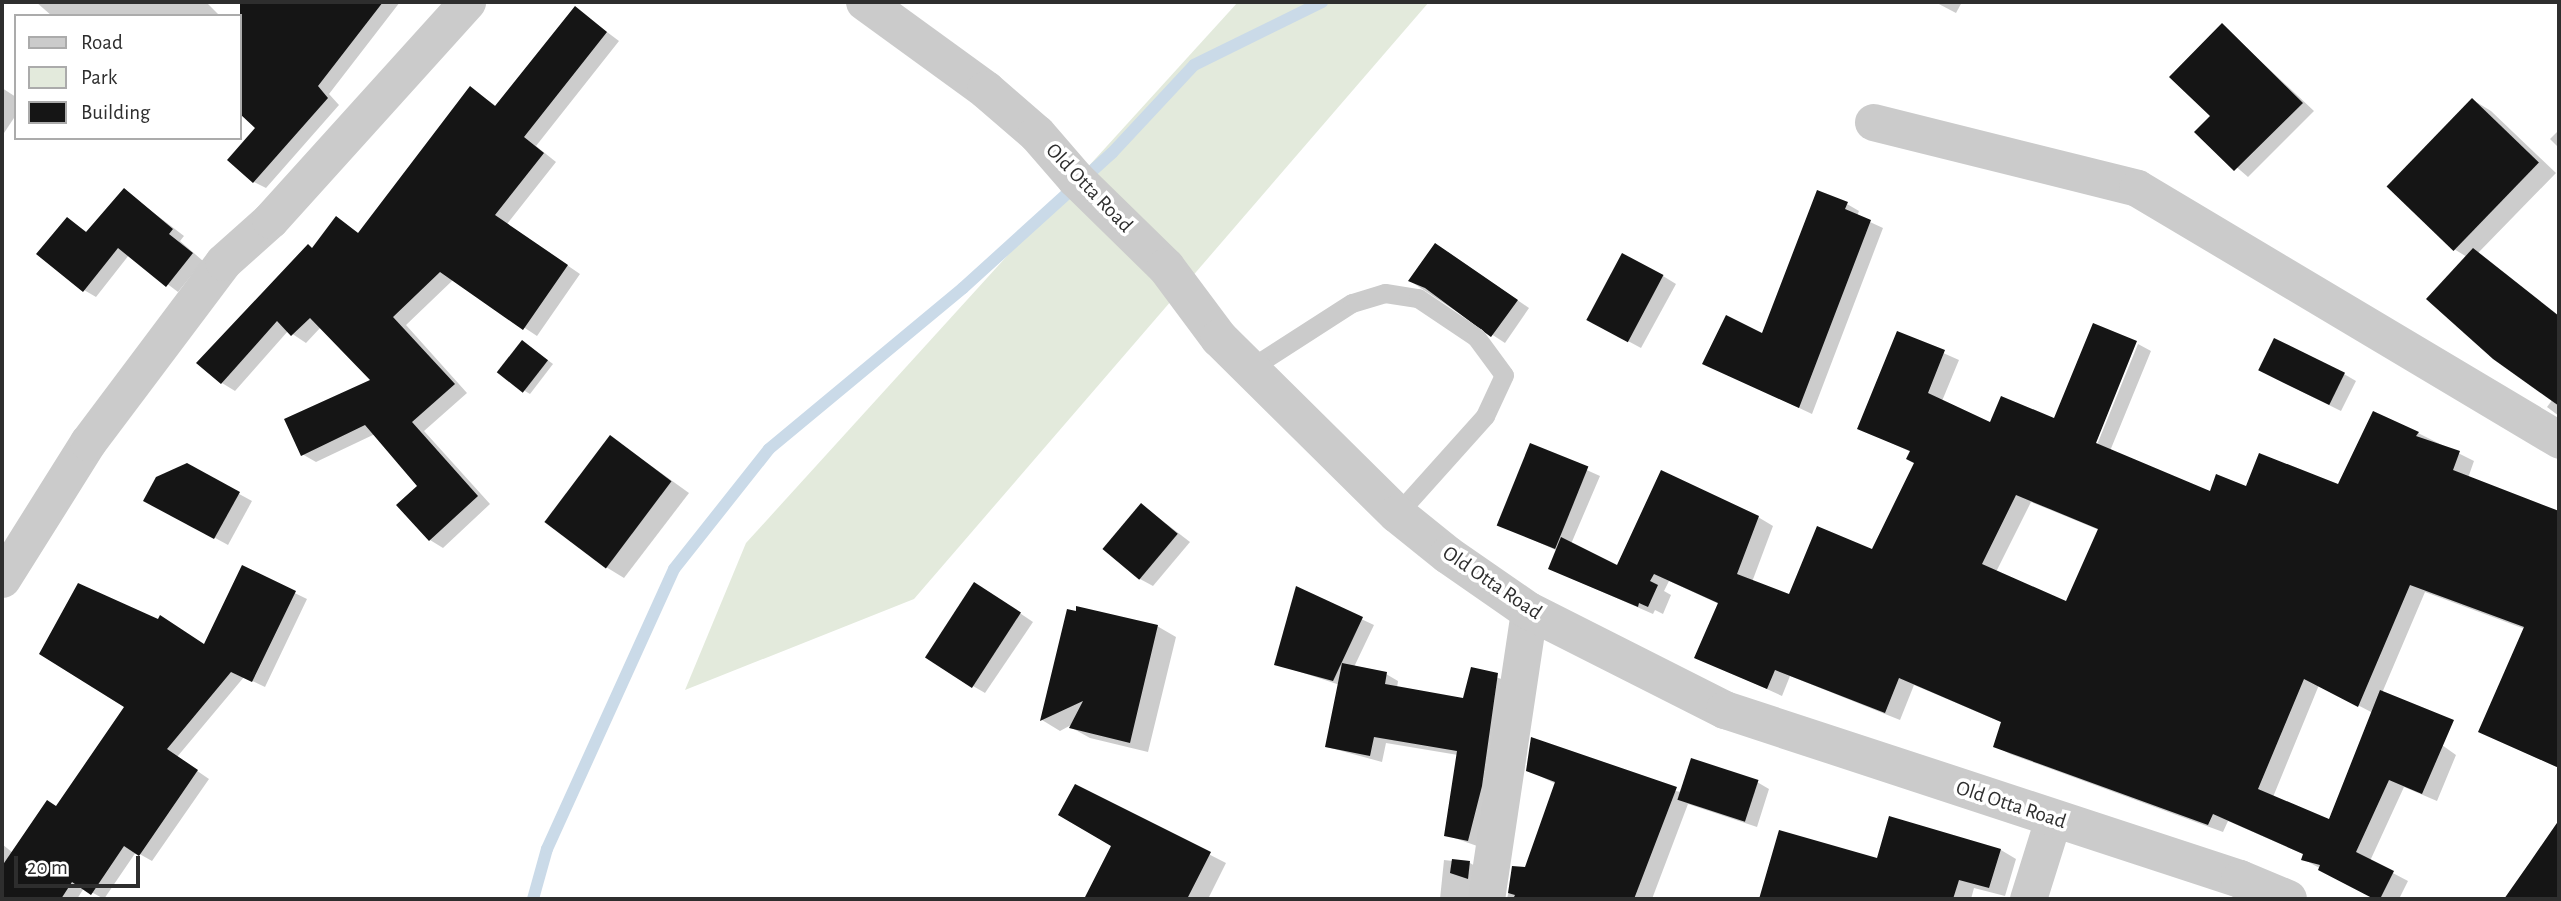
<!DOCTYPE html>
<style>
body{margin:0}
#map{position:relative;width:2561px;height:901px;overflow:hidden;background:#fff;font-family:"Alegreya Sans",sans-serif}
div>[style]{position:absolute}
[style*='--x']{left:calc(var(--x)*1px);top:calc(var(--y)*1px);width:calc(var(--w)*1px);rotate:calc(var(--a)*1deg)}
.green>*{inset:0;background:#e3eadc}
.shadow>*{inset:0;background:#0003}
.stream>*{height:12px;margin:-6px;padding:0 6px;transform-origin:6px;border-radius:6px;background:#cadae8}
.building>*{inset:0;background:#151515;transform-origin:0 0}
.service>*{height:19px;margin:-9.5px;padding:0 9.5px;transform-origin:9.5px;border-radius:9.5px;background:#cbcbcb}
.minor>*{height:37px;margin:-18.5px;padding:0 18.5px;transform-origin:18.5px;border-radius:18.5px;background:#cbcbcb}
.tertiary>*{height:38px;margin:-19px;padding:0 19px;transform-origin:19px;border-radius:19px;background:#cbcbcb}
span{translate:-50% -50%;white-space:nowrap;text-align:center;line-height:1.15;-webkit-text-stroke:7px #fff;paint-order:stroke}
.street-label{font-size:21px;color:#2e2e2e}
.frame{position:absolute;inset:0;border:4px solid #2e2e2e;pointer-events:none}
.legend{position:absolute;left:14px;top:14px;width:228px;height:126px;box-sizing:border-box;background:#fff;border:2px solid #ababab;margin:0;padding:9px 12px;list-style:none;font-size:21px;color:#2e2e2e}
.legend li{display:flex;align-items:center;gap:14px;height:35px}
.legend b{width:35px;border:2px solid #ababab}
.scale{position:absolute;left:14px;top:856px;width:126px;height:32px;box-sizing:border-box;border:4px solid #2e2e2e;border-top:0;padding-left:9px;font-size:21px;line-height:24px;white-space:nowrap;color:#2e2e2e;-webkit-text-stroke:5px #fff;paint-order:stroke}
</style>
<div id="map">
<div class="green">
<div style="clip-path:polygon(1238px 2px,1429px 2px,914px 599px,685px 690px,746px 543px)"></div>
</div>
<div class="shadow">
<div style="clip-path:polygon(36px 2px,206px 2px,220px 16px,52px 16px)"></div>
<div style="clip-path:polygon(277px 2px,400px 2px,329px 94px,339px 105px,266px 188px,254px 182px,257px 128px,240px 111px,240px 36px,246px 43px)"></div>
<div style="clip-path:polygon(1935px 2px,1962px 2px,1956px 13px)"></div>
<div style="clip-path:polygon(575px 8px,619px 41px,536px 146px,556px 162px,507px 224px,580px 274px,537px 336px,453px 280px,406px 325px,467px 393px,424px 431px,490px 504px,443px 548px,430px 540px,420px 486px,375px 434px,316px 462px,302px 454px,373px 381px,321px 327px,306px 343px,288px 331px,235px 391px,222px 383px,336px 218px,360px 234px,470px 88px,496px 106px)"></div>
<div style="clip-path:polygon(2222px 25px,2314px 111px,2248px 177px,2196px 132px,2212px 116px)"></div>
<div style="clip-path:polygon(2px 88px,16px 97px,16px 115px,2px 136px)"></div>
<div style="clip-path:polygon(2473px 100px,2491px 111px,2556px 173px,2478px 253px,2559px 317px,2559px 416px,2547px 407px,2553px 399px,2467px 257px,2454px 249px)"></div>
<div style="clip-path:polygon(2559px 130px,2559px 148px,2550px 139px)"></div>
<div style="clip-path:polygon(124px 190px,184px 236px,180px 241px,203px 261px,178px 292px,129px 255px,96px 297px,84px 290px,68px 219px,88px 233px)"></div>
<div style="clip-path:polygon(1847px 204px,1859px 211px,1857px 216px,1883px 228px,1812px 414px,1704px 363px,1762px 335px)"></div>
<div style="clip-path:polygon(1448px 252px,1529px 308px,1505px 343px,1410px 281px)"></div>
<div style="clip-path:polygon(1663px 276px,1676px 284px,1641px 348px,1587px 319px)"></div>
<div style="clip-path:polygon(evenodd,1898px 333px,1959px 360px,1942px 401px,1991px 424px,2094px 452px,2138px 344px,2151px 351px,2110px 451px,2211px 493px,2339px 486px,2418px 433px,2474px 461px,2468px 478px,2559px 516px,2559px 768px,2481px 732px,2525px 629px,2425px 592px,2379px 700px,2456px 755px,2437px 801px,2404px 787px,2370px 861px,2408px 881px,2399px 899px,2376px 899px,2303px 859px,2305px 855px,2228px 821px,2223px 832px,2010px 754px,1995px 746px,2003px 723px,1914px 685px,1900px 720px,1790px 676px,1782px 696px,1696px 657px,1719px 604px,1669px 581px,1664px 591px,1671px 595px,1663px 614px,1655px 610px,1653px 614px,1550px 569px,1558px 551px,1498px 524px,1531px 445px,1600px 476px,1571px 544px,1618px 567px,1758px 517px,1773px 526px,1752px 582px,1790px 597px,1873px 551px,1916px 463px,1911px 452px,1859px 428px,1898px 333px,2031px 502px,2099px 530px,2067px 603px,1996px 572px,2031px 502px,1898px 333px,2319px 685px,2373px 713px,2330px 822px,2273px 797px,2319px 685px)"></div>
<div style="clip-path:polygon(529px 346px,553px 364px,530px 394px,525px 391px)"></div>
<div style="clip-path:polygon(2344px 374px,2356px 381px,2341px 411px,2272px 377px)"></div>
<div style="clip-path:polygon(611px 437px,689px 493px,624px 578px,606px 567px)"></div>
<div style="clip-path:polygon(186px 465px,252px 501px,228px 545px,146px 500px)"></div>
<div style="clip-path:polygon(1142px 505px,1190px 542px,1153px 586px,1140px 579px)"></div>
<div style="clip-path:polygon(243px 568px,307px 599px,265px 687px,244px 677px,177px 757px,209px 779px,152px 861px,136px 852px,104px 899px,84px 888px,77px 899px,2px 899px,2px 844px,13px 853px,205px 646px)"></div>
<div style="clip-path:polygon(1297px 589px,1374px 625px,1354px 667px,1386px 674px,1398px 681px,1397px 688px,1464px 700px,1472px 669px,1510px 682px,1480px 847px,1446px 835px,1458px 755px,1386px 743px,1382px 762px,1327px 747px,1340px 685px,1276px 664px)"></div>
<div style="clip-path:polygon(987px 591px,1033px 622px,985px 693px,973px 686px)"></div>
<div style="clip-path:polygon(1068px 611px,1157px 626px,1176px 637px,1148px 752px,1090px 738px,1072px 728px,1073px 724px,1060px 731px,1042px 720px)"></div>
<div style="clip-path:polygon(1528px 770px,1682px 792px,1757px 782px,1769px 789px,1757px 827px,1688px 804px,1652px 899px,1507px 899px,1514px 868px,1526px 869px,1556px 784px)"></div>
<div style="clip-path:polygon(1075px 786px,1226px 863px,1208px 899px,1086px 899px,1113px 846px)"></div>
<div style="clip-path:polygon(2555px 830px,2559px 833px,2559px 899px,2507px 899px)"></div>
<div style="clip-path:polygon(1780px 833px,1878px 860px,2001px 850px,2016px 859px,2005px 896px,1974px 888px,1971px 899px,1761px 899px)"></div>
<div style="clip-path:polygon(1444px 860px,1470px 863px,1485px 872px,1481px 899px,1440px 899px)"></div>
</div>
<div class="stream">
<div style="--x:533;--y:899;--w:52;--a:-74.4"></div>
<div style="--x:547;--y:849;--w:307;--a:-65.6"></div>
<div style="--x:674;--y:569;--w:153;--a:-51.6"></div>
<div style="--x:769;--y:449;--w:252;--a:-39.7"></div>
<div style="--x:963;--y:288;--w:201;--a:-42.2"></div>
<div style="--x:1112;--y:153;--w:120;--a:-47"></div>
<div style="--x:1194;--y:65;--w:143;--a:-26.2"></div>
</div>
<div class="building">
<div style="clip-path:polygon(240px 2px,383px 2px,318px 86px,328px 98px,253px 183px,227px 160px,255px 128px,240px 114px)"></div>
<div style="clip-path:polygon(575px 6px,607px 32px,524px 137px,544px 153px,495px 215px,568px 265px,523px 330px,440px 272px,393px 317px,455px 384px,412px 422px,478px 496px,429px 541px,396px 505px,417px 486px,365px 425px,301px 456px,284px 419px,370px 380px,310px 318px,291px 336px,277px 321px,221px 384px,196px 363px,308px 244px,312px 248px,336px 216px,358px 233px,470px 86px,495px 106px)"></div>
<div style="clip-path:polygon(2222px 23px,2303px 103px,2234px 171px,2194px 132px,2210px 116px,2169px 77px)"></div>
<div style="left:2472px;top:98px;width:93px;height:123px;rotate:44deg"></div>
<div style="clip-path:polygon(124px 188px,173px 229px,169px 234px,193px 253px,166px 287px,118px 248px,83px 292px,36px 254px,67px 217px,86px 232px)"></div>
<div style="clip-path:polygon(1817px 190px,1848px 202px,1845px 209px,1871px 220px,1799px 408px,1702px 364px,1726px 315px,1762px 333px)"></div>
<div style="clip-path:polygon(1435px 243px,1518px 300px,1491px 337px,1425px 288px,1408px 281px)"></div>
<div style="clip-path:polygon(2473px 248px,2559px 316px,2559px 406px,2493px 359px,2426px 299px)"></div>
<div style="left:1622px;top:253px;width:47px;height:76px;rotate:28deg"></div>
<div style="clip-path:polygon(evenodd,2093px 323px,2137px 341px,2096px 443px,2210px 491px,2216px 474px,2246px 486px,2259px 453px,2338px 484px,2373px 411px,2419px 432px,2416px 436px,2460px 451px,2453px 470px,2559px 511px,2559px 768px,2478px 732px,2524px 627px,2410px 585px,2358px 707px,2304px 679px,2258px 789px,2329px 819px,2380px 690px,2454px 720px,2422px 794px,2389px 780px,2356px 852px,2394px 871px,2380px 899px,2374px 899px,2318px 870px,2320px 865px,2301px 860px,2303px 854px,2213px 814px,2208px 825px,1993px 747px,2001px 722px,1899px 678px,1885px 713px,1775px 670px,1767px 689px,1694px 658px,1718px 603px,1654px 574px,1650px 581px,1658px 585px,1648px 607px,1639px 603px,1638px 607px,1548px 569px,1561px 537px,1617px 565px,1661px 470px,1759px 516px,1737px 574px,1789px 594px,1817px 526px,1872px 549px,1914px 463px,1906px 459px,1910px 451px,1857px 429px,1897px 331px,1945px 350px,1928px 393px,1990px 422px,2001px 396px,2054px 418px,2093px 323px,2016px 495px,2098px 529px,2066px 601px,1982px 564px,2016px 495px)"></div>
<div style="left:2274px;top:338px;width:79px;height:36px;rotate:26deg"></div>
<div style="left:522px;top:340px;width:33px;height:41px;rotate:38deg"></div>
<div style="left:610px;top:435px;width:77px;height:109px;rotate:37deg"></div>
<div style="left:1530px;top:443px;width:63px;height:89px;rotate:22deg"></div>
<div style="clip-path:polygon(187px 463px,240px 492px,214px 539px,143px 501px,156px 477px)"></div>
<div style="left:1141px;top:503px;width:48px;height:60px;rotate:40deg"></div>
<div style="clip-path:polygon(242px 565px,296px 591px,252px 682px,231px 672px,167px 749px,198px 770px,139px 856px,124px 846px,91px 895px,72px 882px,61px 899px,2px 899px,2px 866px,47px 800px,56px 806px,124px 707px,39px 654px,78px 583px,158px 619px,160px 615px,204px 644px)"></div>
<div style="left:974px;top:582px;width:56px;height:90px;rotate:33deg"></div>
<div style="clip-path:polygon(1296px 586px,1363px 617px,1333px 681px,1274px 665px)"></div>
<div style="clip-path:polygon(1076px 606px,1158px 625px,1130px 743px,1069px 728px,1083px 701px,1040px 721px,1067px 609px,1076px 611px)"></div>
<div style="clip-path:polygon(1342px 663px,1387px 672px,1385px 684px,1463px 698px,1471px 667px,1498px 673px,1482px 786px,1468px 841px,1444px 836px,1457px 751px,1374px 737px,1370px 756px,1325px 747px)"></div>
<div style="clip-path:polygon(1531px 737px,1677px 787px,1634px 899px,1513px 899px,1515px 895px,1508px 893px,1512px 866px,1525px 867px,1555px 782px,1526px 771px)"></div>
<div style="left:1691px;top:758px;width:71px;height:44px;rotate:18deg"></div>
<div style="clip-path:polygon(1075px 784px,1211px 852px,1187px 899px,1084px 899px,1111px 846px,1058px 815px)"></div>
<div style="clip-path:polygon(1889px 816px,2001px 849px,1989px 888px,1959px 880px,1953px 899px,1759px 899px,1779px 830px,1877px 858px)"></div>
<div style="clip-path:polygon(2559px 820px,2559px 899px,2504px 899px,2530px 862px)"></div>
<div style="clip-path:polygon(1452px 859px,1470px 861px,1468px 879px,1450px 873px)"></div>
</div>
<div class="service">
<div style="--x:1249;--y:369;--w:122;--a:-32.7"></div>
<div style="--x:1352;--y:303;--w:34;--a:-17"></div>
<div style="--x:1385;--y:293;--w:33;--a:9"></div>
<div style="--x:1418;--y:298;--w:70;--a:33.9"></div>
<div style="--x:1476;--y:337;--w:47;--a:53.6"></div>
<div style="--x:1504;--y:375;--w:45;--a:114.9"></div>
<div style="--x:1485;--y:416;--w:132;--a:131.9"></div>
</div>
<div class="minor">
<div style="--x:1873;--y:122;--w:272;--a:14"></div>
<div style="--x:2137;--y:188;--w:492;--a:30.8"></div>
<div style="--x:2;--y:579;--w:162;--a:-57.9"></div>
<div style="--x:88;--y:442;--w:225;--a:-53.1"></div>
<div style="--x:223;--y:262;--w:63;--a:-41.8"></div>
<div style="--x:270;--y:220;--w:294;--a:-47.9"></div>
<div style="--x:1486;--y:899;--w:291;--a:-81.5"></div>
<div style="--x:2028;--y:899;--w:84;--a:-72.6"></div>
</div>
<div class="tertiary">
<div style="--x:865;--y:2;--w:150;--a:36"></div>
<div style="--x:986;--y:90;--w:67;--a:40.8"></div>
<div style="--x:1037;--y:134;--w:60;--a:49.1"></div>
<div style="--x:1076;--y:179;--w:126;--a:44.4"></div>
<div style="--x:1166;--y:267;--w:89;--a:53.3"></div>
<div style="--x:1219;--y:338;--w:250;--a:44.7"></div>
<div style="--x:1397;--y:514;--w:65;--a:38.8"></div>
<div style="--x:1448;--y:555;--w:98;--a:34.7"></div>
<div style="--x:1529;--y:611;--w:220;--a:26.8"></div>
<div style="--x:1725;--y:710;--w:542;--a:18.17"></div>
<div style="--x:2240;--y:879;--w:52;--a:22.6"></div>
</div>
<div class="street-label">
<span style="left:1089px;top:188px;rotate:46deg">Old Otta Road</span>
<span style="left:1492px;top:583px;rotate:34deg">Old Otta Road</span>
<span style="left:2011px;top:805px;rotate:18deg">Old Otta Road</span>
</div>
<div class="frame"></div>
<ul class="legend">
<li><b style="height:9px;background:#cbcbcb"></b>Road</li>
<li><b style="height:19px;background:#e3eadc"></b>Park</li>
<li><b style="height:19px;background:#151515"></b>Building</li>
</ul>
<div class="scale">20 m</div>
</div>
